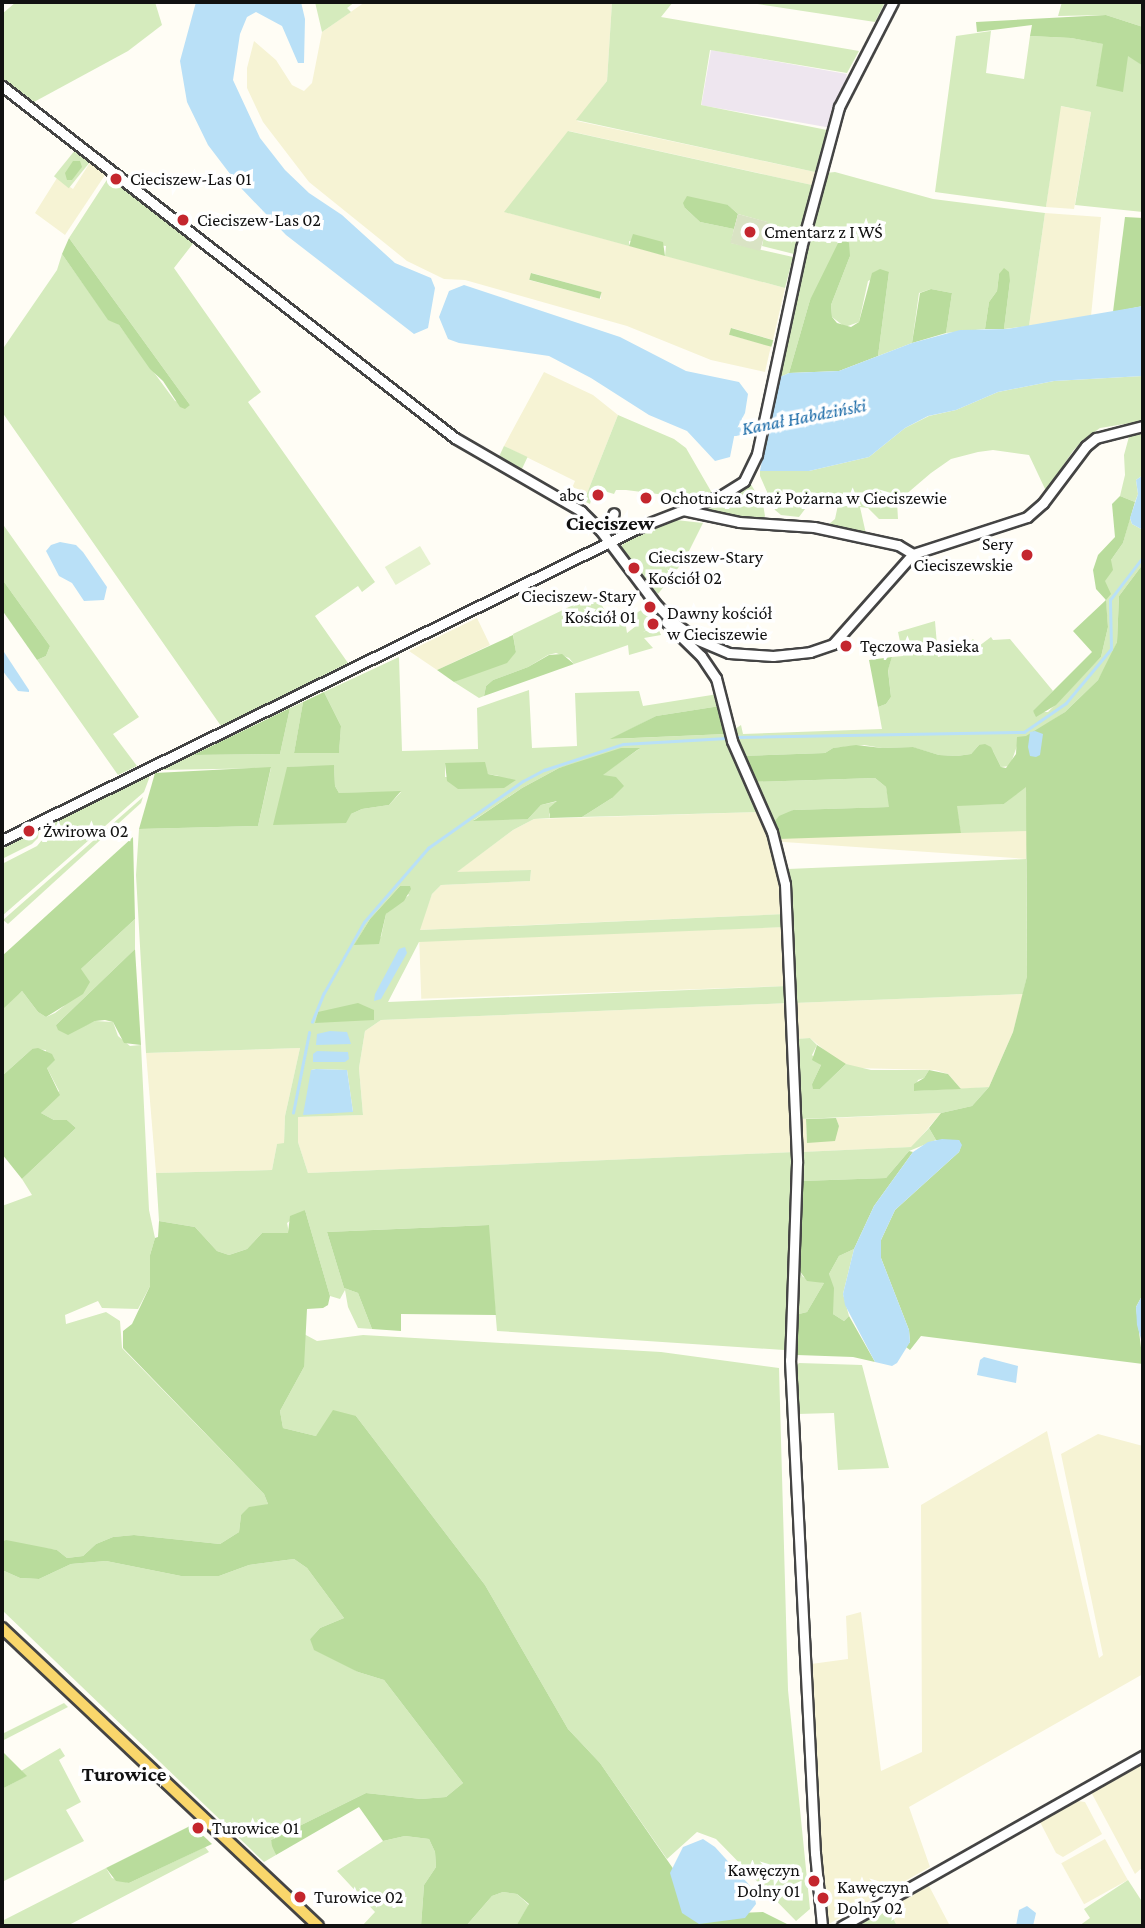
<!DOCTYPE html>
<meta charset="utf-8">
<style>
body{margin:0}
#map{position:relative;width:1145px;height:1928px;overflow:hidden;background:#fffdf5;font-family:"Crimson Pro",serif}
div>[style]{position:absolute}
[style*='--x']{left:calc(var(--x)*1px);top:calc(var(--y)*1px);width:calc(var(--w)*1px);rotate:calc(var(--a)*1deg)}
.industrial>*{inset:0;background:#eee6ef;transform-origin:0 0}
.farmland>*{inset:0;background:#f6f3d4;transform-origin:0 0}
.green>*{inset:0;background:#d5ebbd;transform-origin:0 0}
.forest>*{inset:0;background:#b9dc9c;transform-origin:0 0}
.cemetery>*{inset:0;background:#d9e3c4;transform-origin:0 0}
.pitch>*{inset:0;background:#e6f2cf;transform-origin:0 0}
.water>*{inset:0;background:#b9e0f7}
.stream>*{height:2.5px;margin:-1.25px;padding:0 1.25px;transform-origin:1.25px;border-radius:1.25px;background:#b9e0f7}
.canal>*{height:8px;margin:-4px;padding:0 4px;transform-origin:4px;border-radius:4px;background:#b9e0f7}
.roads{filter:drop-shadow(2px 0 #444) drop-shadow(-2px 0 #444) drop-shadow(0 2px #444) drop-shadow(0 -2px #444)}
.minor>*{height:9px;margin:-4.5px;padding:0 4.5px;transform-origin:4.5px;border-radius:4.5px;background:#fff}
.major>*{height:10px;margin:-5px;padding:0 5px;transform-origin:5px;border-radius:5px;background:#f9d66b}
.dots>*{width:19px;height:19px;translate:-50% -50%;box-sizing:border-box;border:4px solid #fff;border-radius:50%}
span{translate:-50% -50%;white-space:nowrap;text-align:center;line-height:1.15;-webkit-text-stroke:7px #fff;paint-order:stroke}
.poi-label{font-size:18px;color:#111}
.left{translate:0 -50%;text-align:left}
.right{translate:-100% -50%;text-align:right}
.water-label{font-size:19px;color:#1768a6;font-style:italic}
.quarter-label{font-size:21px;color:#111;font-weight:700}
.frame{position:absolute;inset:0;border:4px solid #111;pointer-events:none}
</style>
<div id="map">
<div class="industrial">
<div style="left:711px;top:50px;width:138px;height:56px;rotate:10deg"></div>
</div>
<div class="farmland">
<div style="clip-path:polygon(evenodd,365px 2px,612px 2px,607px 81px,577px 121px,815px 172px,812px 185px,569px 131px,505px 212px,785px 288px,773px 340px,732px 328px,730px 335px,771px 346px,765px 372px,711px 360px,627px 326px,465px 280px,444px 279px,407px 261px,309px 182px,263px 122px,247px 88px,247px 68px,254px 41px,276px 60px,292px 85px,304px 91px,312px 83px,322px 32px,365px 2px,532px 273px,601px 292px,601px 299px,529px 280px,532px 273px)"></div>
<div style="clip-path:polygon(1060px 106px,1091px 112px,1074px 209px,1046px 207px)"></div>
<div style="clip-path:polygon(91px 161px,107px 172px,65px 235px,35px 213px,57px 178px,73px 189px)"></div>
<div style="clip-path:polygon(1045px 213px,1101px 217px,1091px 316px,1029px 326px)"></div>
<div style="clip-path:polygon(544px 372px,593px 395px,618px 415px,584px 501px,569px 495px,575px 481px,504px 446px)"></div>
<div style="clip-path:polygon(477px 618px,490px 645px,437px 670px,409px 651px)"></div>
<div style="clip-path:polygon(760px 812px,774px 845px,785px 914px,419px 930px,432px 894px,441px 885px,530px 881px,531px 870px,455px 873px,513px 830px,534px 819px)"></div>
<div style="left:1028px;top:831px;width:28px;height:250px;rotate:94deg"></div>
<div style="left:786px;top:927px;width:59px;height:367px;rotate:88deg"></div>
<div style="clip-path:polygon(1023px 994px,1013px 1032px,989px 1087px,961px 1089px,948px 1074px,935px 1070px,854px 1068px,836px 1060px,810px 1038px,795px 1039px,794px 1003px)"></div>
<div style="clip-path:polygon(789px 1003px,794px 1152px,308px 1173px,298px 1142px,298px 1117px,363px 1115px,359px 1068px,365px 1031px,381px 1020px)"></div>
<div style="clip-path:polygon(300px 1048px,285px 1116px,284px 1144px,277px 1144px,272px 1170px,156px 1173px,146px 1053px)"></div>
<div style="clip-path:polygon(941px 1113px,912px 1147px,801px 1152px,800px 1119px,806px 1119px,807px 1143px,839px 1126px,836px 1118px)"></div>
<div style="clip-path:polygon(1047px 1431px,1099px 1658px,1103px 1655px,1061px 1454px,1098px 1434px,1143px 1446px,1143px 1674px,909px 1807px,930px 1867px,827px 1925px,820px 1850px,811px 1664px,848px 1659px,846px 1616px,861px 1612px,881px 1771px,922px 1752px,921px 1505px)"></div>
<div style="clip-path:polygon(1143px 1762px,1143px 1867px,1135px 1874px,1091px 1792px)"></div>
<div style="clip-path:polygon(1078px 1801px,1085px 1802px,1102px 1834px,1063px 1857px,1056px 1853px,1040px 1822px)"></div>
<div style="left:1105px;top:1839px;width:47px;height:50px;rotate:61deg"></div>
<div style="clip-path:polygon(929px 1886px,950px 1926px,897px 1926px,888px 1908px)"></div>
</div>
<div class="green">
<div style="clip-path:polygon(16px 2px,155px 2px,162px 25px,128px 51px,34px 102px,2px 78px,2px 14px)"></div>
<div style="clip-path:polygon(315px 2px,355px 2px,347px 8px,351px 12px,322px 32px)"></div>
<div style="clip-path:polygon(612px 2px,673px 2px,661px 17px,859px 51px,847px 73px,710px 50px,701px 105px,827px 130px,815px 172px,576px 120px,607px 81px)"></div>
<div style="clip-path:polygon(744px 2px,885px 2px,875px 22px)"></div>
<div style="clip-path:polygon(1062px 2px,1143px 2px,1143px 27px,1106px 15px,1058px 16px)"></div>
<div style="clip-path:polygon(991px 31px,986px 73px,1024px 79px,1030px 36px,1071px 38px,1104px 44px,1096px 86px,1128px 55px,1143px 66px,1143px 212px,1075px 205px,1091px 112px,1061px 106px,1046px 207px,935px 192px,956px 36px)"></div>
<div style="clip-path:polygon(568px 131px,812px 185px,794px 254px,762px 246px,767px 222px,738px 214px,728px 205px,685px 208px,700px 222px,734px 229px,731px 243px,793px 257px,785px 288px,665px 256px,666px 246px,629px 241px,629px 246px,504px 212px)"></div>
<div style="left:76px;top:149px;width:19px;height:35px;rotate:39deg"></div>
<div style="clip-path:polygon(835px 172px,933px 199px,1045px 213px,1029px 326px,1004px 329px,1010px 281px,999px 274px,997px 291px,989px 302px,985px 329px,946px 333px,952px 293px,931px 289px,919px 293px,912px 343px,878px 356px,889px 272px,868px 281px,859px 322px,845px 327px,832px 317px,831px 305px,850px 256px,810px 300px,789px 373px,778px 378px,795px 294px,826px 173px)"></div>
<div style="clip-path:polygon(110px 175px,195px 241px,174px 268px,261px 392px,248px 402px,375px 582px,362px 592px,358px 586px,315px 616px,348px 663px,221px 726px,2px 412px,2px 350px,57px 270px,62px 254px,108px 319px,119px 325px,175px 401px,190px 405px,69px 238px)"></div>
<div style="clip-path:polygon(1143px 376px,1143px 421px,1100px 428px,1083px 440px,1073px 451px,1046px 491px,1029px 455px,993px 450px,978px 452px,951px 459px,931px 473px,897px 502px,898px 519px,879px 519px,868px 508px,860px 507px,866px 534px,829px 524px,835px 519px,838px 505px,827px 499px,808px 505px,799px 517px,781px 515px,775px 510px,760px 476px,760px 471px,809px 471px,869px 457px,905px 428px,929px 416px,956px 410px,998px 392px,1054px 381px)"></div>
<div style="clip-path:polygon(618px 415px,674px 439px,686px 448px,712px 493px,697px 499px,626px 490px,616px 490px,614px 494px,594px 488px,590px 504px,584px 501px)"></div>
<div style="clip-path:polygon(1143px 430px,1143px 475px,1136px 480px,1138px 494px,1135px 502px,1120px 496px,1125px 475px,1124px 455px,1130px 433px)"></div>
<div style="left:504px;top:446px;width:26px;height:15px;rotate:25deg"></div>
<div style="clip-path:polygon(750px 483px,763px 504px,765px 516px,763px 520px,696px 509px,724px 499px)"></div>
<div style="clip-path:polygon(1130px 518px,1132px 524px,1143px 530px,1143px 564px,1119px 596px,1117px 642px,1109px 661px,1098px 680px,1065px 712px,1018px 743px,1010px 766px,1001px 767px,993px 751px,979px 745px,971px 754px,957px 756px,939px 755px,912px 747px,882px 748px,864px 745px,833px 748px,825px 753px,741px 756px,732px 731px,741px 725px,743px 734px,882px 729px,878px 707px,886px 704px,891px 697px,888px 669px,892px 657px,903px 656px,898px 632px,935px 621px,938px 657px,957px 652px,973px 639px,979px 646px,991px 637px,993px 640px,1010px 639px,1053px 691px,1033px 712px,1048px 712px,1101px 657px,1108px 627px,1104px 581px,1111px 560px,1123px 543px)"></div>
<div style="clip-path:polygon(676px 520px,703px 523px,685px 559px,658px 594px,621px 552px,622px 545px,633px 537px)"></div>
<div style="clip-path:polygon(2px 523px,139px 717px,113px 734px,137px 766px,118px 775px,37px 660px,46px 656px,50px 646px,2px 579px)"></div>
<div style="clip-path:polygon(596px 594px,607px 615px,614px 612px,622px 622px,625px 620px,627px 633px,636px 626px,633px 615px,648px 606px,656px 624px,643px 632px,657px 626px,661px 635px,644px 638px,653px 648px,629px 655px,628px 645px,574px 664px,569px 658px,556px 653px,548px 655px,528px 667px,493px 680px,486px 686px,484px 696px,479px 698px,454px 682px,516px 652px,513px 634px)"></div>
<div style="clip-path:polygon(evenodd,399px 657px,402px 751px,478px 749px,477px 708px,529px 690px,532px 748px,577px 746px,575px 693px,639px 691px,643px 706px,718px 694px,720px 706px,656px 716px,612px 739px,726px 734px,744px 781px,760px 812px,582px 817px,612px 798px,602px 775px,639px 749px,559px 768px,522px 788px,474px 820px,528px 819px,541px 805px,559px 801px,549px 814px,550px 818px,534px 819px,513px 830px,457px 872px,531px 870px,530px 881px,441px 885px,432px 894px,420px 930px,785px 914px,786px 927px,419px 942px,388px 1002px,788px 986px,789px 1003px,381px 1020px,365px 1031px,359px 1068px,363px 1115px,298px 1117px,298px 1142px,308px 1173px,794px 1152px,789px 1317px,784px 1350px,497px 1331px,488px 1225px,327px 1232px,344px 1288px,358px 1293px,372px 1329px,358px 1328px,348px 1307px,345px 1290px,340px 1299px,330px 1296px,305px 1210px,287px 1223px,289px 1233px,262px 1233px,247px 1249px,229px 1255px,217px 1251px,195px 1227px,159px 1221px,156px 1173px,272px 1170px,277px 1144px,284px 1143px,285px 1116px,300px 1048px,146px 1053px,136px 875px,139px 829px,258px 826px,271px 768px,161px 770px,193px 755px,280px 754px,290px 708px,303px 702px,294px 753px,339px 752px,341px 726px,324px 692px,399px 657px,445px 763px,486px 770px,488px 774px,499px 776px,445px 777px,445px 763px,399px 657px,334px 766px,335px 786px,339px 793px,401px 792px,389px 805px,362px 809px,351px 814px,287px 767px,334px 766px,399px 657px,400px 886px,409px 895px,386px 914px,381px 937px,355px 944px,370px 919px,400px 886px,399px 657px,316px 1069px,347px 1070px,353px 1112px,311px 1070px,316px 1069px)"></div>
<div style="clip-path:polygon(150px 776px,144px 792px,2px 916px,2px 864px,37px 846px,47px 834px,47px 826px)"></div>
<div style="clip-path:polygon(875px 778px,886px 787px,890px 807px,793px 810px,772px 825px,751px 782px)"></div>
<div style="clip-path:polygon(1026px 786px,1028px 831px,961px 833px,956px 805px,1004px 804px)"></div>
<div style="clip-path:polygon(143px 797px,141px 803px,8px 924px,3px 920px)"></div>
<div style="clip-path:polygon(39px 830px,38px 838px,32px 844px,2px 859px,2px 849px)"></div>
<div style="clip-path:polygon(1026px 859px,1027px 976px,1023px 994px,794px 1003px,788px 869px)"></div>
<div style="clip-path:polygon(135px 919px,135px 949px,56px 1025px,82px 1027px,95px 1021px,113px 1022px,118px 1036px,130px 1046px,141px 1045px,149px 1210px,155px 1238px,150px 1255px,150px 1286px,138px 1309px,102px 1308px,98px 1301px,65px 1315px,66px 1324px,106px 1312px,120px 1321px,122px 1348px,264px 1494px,268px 1504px,241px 1515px,239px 1532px,220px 1544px,134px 1535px,113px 1537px,96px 1544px,83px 1556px,67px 1558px,57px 1550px,2px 1542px,2px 1206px,32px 1195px,22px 1179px,76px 1128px,67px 1120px,54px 1120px,41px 1113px,59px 1091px,47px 1068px,46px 1050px,32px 1049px,2px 1076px,2px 1007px,22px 991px,38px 1012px,46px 1017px,55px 1013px,64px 1006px,81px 969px)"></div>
<div style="clip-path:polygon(810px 1038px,817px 1045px,812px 1055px,821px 1065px,812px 1084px,820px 1089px,846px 1064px,871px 1070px,929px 1070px,924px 1078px,918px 1080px,914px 1091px,989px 1087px,972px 1106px,941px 1113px,800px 1119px,795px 1039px)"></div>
<div style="clip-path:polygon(929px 1128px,936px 1140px,909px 1151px,886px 1178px,802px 1181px,801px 1152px,911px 1147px)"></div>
<div style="clip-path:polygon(854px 1249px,843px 1294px,849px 1316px,844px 1321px,833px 1314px,829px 1274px,839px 1256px)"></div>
<div style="clip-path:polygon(799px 1270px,803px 1277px,824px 1283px,807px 1312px,795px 1315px)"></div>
<div style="clip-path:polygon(304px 1334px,317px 1341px,363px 1335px,661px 1352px,779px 1368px,788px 1690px,810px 1909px,796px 1921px,716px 1839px,697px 1832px,667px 1859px,600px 1763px,568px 1729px,485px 1585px,356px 1416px,316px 1436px,283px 1428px,280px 1411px,304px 1367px)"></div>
<div style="clip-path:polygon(799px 1363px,862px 1365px,889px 1468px,838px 1470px,834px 1413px,797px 1414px,794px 1368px)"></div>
<div style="clip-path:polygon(294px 1559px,307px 1568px,344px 1618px,320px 1628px,310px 1639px,358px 1672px,384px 1680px,463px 1783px,446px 1797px,421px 1799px,366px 1793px,271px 1840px,276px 1855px,264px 1862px,2px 1610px,2px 1570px,20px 1578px,39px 1579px,71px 1564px,106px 1561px,181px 1576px,219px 1576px,249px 1565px)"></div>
<div style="clip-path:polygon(64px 1703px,68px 1707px,2px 1741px,2px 1734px)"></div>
<div style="clip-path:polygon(60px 1748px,65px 1756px,59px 1760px,81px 1802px,66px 1810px,84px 1841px,2px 1882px,2px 1789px,26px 1776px,21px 1771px)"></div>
<div style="clip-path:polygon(405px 1836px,429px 1839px,435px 1852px,436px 1867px,424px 1885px,421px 1926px,362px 1926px,375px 1912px,337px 1871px,383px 1841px)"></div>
<div style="clip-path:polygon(205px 1847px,209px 1852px,67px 1926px,2px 1926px,2px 1921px,106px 1868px,112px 1878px,129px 1883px)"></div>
<div style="clip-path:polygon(1128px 1880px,1143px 1903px,1143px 1926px,1079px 1926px,1090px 1918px,1084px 1909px)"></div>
<div style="clip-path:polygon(503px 1892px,517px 1894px,529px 1905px,516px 1926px,466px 1926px,492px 1896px)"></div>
<div style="clip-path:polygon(888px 1908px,897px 1926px,858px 1926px)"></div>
</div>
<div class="forest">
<div style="clip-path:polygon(1106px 15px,1143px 27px,1143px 66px,1128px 56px,1123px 92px,1096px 86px,1103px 44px,1071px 38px,1030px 36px,1032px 25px,977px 32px,976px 22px)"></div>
<div style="clip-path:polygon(73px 161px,80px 161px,82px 167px,72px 180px,67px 180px,65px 173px)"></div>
<div style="clip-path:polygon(687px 196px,728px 205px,738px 214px,734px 229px,700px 222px,685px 208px,683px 203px)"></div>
<div style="clip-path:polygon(1125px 217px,1143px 218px,1143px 306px,1113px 312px)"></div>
<div style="clip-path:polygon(843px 233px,849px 243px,850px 256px,831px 305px,832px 317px,837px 323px,851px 327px,859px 322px,872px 273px,880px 269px,889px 272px,878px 356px,839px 371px,789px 373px,810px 300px)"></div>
<div style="clip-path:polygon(633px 234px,663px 242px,665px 256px,629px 246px)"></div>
<div style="clip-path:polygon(69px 238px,190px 405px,185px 409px,180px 407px,163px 381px,150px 369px,119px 325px,108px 320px,62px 254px)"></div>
<div style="clip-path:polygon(1004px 268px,1009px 272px,1010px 281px,1004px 329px,985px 329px,989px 302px,997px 291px,999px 274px)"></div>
<div style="left:531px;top:273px;width:73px;height:7px;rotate:15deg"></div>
<div style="clip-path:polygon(931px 289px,952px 293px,946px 333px,912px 343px,920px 293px)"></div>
<div style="left:731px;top:328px;width:44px;height:7px;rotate:16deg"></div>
<div style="clip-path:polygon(1120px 496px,1135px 502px,1123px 543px,1111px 560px,1113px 570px,1105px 581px,1111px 594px,1106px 600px,1108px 627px,1101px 657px,1056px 705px,1036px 717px,1033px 711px,1092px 652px,1073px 631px,1106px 600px,1096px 589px,1093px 570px,1098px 555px,1115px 537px,1112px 504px)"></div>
<div style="clip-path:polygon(1143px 564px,1143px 1294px,1136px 1307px,1143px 1364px,921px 1336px,910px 1350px,906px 1347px,910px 1342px,909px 1330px,881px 1258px,881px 1240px,895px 1210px,959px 1152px,961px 1146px,959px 1140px,936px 1140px,929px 1128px,941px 1113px,972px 1106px,989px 1087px,1013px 1032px,1027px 976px,1026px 787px,1004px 804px,957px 806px,961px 833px,778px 839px,772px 825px,779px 816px,793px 810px,889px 807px,886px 787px,875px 778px,751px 782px,741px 756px,825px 753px,833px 748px,856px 745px,882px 748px,913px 747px,939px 755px,957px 756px,971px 754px,979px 745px,985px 744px,991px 747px,1001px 767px,1006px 768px,1016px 754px,1017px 737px,1026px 736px,1065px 712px,1098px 680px,1117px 642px,1119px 596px)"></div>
<div style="clip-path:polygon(2px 579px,50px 646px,46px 656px,37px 660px,2px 610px)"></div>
<div style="clip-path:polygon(513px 635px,516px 652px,507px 663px,454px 682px,437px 670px)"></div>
<div style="clip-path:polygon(562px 654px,574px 664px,484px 696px,486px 686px,493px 680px,528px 667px,549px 655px)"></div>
<div style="clip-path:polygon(892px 657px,888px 670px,891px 697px,886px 704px,878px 707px,869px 660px)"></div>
<div style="clip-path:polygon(324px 692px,341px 726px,339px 753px,294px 753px,303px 702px)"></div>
<div style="clip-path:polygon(720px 706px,726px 734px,610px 739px,656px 716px)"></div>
<div style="clip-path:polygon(290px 708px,280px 754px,193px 755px)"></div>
<div style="clip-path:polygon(621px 748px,640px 748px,603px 775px,616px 777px,624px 786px,612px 798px,582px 817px,550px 818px,549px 808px,557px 801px,541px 805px,528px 819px,473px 821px,522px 788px,559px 768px)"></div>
<div style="clip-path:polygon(485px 762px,488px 774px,516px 780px,504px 788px,458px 789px,447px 781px,445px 763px)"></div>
<div style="clip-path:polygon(334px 765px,335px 786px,339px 793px,401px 791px,389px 805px,362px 809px,351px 814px,346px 823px,273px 825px,287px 767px)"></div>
<div style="clip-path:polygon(271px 767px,258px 826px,139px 829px,155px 773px)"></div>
<div style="clip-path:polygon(133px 837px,135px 919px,81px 969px,90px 982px,83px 994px,46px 1017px,38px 1012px,22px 991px,3px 1009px,2px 956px)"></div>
<div style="clip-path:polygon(400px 886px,410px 886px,411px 889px,404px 901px,386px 914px,379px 944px,354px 945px,370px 919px)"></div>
<div style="clip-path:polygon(135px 949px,141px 1045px,124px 1043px,113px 1022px,105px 1020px,95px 1021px,68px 1035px,58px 1030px,56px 1025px)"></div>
<div style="clip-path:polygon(358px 1003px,374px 1010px,374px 1020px,315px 1023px,318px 1012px)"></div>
<div style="clip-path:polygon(817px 1045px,846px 1064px,820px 1089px,813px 1089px,812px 1084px,821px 1065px,812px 1060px)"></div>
<div style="clip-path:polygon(38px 1048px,52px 1054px,55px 1060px,47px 1068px,60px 1095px,41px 1113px,54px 1120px,67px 1120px,76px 1128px,22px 1179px,2px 1154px,2px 1076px,32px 1049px)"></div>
<div style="clip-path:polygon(929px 1070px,948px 1074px,961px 1089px,914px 1091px,914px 1084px,924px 1078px)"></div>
<div style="clip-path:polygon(836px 1118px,839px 1126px,835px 1141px,807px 1143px,806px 1119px)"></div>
<div style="clip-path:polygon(909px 1151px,913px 1152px,874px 1206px,854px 1249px,839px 1256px,829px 1274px,834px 1288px,833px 1314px,844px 1321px,849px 1316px,875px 1362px,853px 1357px,797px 1355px,794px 1353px,795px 1315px,807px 1312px,824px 1283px,807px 1281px,799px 1270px,802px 1181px,886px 1178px)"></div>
<div style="clip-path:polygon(305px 1210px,330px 1296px,328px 1305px,323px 1308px,307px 1309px,304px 1367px,280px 1411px,283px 1428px,316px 1436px,333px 1410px,356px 1416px,485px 1585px,568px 1729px,600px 1763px,681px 1880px,690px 1915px,763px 1912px,791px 1926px,516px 1926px,529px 1904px,517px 1894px,503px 1892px,492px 1896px,466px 1926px,421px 1926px,424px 1885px,436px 1867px,435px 1852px,429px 1839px,405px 1836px,383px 1841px,359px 1807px,276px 1855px,272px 1846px,271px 1840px,366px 1793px,421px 1799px,446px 1797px,463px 1783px,384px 1680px,358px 1672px,314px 1650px,310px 1639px,320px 1628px,344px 1618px,307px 1568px,294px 1559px,249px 1565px,219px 1576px,181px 1576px,106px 1561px,71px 1564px,39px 1579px,20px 1578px,2px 1570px,2px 1542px,6px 1540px,57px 1550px,67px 1558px,83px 1556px,96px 1544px,113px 1537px,134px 1535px,220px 1544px,239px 1532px,241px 1515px,249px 1507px,268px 1504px,264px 1494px,123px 1348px,123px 1331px,132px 1324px,150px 1286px,150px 1255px,155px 1238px,158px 1237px,159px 1221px,195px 1227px,217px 1251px,229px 1255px,247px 1249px,262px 1233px,288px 1233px,290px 1216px)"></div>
<div style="clip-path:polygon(489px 1225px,496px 1315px,401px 1314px,401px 1331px,372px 1329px,358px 1293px,344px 1288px,327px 1232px)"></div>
<div style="clip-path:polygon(2px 1751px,27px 1776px,2px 1789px)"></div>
<div style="clip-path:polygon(192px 1825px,212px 1844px,129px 1883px,116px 1881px,106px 1868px)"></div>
</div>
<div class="cemetery">
<div style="left:738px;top:214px;width:31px;height:30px;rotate:15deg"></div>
</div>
<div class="pitch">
<div style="left:420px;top:546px;width:21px;height:41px;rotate:59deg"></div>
</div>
<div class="water">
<div style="clip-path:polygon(196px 2px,301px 2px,305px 19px,304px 63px,298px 63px,282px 26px,256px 12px,247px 17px,240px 34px,233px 80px,260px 138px,285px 170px,309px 193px,342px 215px,395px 263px,431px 278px,435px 288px,428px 328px,414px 334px,286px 235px,240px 187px,208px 145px,187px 102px,180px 61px)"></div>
<div style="clip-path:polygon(464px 285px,620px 337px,686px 371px,739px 382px,748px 394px,745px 413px,735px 432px,730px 457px,715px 461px,687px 431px,649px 415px,591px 378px,549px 356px,459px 343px,448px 339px,439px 317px,449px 291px)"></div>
<div style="clip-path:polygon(1143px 306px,1143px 376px,1054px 381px,998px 392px,956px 410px,928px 416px,905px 428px,869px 457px,809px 471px,760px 471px,778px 378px,789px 373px,839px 371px,912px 343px,960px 330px,1007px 329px)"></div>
<div style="clip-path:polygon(1143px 475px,1143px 530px,1132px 524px,1130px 518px,1138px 494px,1136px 480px)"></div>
<div style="clip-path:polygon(60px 542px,76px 545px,83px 552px,107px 587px,104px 600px,84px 601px,72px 583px,59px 576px,46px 551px,51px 545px)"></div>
<div style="clip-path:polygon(4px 652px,29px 690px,29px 692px,18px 691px,2px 670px)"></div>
<div style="clip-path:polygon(1035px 731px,1043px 734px,1040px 755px,1036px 757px,1030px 756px,1028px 747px,1030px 732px)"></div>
<div style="clip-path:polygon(405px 947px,407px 953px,381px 999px,374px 1001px,375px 994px,399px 949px)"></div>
<div style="clip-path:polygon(330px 1031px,347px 1032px,351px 1044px,316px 1045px,317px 1034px)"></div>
<div style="clip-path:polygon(317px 1051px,348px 1052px,349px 1059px,345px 1062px,313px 1062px,313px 1054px)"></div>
<div style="clip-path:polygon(316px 1069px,347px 1070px,353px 1112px,303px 1115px,311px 1070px)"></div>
<div style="clip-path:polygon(942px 1139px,959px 1140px,962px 1145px,959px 1152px,895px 1210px,881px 1240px,881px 1258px,909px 1330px,910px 1342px,897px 1363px,892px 1366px,875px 1362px,845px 1305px,843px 1294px,854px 1249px,874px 1206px,913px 1152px,928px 1142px)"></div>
<div style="clip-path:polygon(1143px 1294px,1143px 1346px,1137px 1325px,1136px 1307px)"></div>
<div style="clip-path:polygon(984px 1357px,1018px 1366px,1016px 1383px,977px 1375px,980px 1360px)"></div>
<div style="clip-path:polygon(703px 1839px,715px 1847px,753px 1889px,756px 1904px,745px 1918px,699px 1924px,682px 1913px,670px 1873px,683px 1847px)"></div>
<div style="clip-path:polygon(1027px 1906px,1036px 1913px,1033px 1926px,1016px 1926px,1019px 1910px)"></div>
</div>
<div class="stream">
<div style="--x:735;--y:737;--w:289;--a:-1"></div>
<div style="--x:1024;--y:732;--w:51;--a:-34.6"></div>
<div style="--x:1066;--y:703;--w:70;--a:-50.2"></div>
<div style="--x:1111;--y:649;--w:49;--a:-91.2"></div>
<div style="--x:1110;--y:600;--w:54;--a:-52.5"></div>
<div style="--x:312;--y:1022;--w:31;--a:-68"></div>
<div style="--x:324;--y:993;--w:81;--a:-60.6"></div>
<div style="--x:364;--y:922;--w:98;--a:-49.1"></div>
<div style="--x:428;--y:848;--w:116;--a:-35.2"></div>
<div style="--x:523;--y:781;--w:24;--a:-28"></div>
<div style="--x:544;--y:770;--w:83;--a:-18.2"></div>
<div style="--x:623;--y:744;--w:103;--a:-3.3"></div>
<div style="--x:293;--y:1113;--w:82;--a:-78.7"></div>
</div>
<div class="canal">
<div style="--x:726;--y:427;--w:10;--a:29"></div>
<div style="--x:735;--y:432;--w:47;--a:-11.1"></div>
</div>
<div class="roads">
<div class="minor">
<div style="--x:2;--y:86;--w:574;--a:37.85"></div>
<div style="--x:455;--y:438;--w:146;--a:30.1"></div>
<div style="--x:581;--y:511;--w:28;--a:45"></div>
<div style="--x:601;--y:531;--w:90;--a:53.1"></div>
<div style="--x:655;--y:603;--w:26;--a:47"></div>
<div style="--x:673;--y:622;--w:29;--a:36"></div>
<div style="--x:696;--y:639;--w:36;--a:23"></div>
<div style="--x:729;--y:653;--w:44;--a:3.9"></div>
<div style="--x:773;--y:656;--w:37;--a:-6"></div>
<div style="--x:810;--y:652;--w:24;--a:-19"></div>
<div style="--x:833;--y:644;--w:120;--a:-48.4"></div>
<div style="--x:913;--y:554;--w:120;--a:-18"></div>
<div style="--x:1027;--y:517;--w:21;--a:-41"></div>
<div style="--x:1043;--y:503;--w:71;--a:-53"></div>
<div style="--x:1086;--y:446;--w:13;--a:-39"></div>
<div style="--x:1096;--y:438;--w:49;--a:-14.3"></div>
<div style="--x:683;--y:510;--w:57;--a:12.1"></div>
<div style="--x:739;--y:522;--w:75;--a:3.8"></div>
<div style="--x:814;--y:527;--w:86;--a:12.1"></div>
<div style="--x:898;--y:545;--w:17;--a:31"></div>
<div style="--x:607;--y:530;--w:18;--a:-68"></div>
<div style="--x:666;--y:622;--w:49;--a:44.2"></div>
<div style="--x:701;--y:656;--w:27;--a:56"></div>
<div style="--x:716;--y:678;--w:65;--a:75.7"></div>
<div style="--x:732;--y:741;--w:99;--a:66.3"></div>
<div style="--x:772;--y:832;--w:54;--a:76"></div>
<div style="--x:785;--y:884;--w:279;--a:87.5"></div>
<div style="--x:797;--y:1163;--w:197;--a:92"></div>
<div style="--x:790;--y:1360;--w:494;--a:87.1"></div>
<div style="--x:815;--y:1853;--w:73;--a:84.5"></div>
<div style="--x:2;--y:840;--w:713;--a:-26.13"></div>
<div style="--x:642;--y:526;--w:86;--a:-21.2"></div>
<div style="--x:722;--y:495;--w:26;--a:-32"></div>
<div style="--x:744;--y:481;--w:30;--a:-64"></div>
<div style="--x:757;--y:454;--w:211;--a:-77.9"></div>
<div style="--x:801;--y:248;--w:146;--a:-74.9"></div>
<div style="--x:839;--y:107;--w:118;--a:-62.8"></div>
<div style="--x:842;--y:1926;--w:346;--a:-29.5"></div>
</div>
<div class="major">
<div style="--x:2;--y:1628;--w:434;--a:43.3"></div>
</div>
</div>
<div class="dots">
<div style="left:116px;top:179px;background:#c4262e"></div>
<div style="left:183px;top:220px;background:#c4262e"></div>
<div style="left:750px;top:232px;background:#c4262e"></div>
<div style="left:598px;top:495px;background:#c4262e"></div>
<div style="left:646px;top:498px;background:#c4262e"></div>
<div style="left:1027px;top:555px;background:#c4262e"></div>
<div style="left:634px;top:568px;background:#c4262e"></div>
<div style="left:650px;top:607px;background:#c4262e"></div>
<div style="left:653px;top:624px;background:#c4262e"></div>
<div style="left:846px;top:646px;background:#c4262e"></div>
<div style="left:29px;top:831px;background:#c4262e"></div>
<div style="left:198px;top:1828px;background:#c4262e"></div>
<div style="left:814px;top:1881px;background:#c4262e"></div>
<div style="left:300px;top:1897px;background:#c4262e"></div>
<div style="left:823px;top:1898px;background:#c4262e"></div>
</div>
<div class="poi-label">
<span class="left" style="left:130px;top:179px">Cieciszew-Las 01</span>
<span class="left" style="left:197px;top:220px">Cieciszew-Las 02</span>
<span class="left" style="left:764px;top:232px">Cmentarz z I WŚ</span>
<span class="right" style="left:584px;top:495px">abc</span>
<span class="left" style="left:660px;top:498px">Ochotnicza Straż Pożarna w Cieciszewie</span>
<span class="right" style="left:1013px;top:555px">Sery<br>Cieciszewskie</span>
<span class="left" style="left:648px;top:568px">Cieciszew-Stary<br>Kościół 02</span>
<span class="right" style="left:636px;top:607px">Cieciszew-Stary<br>Kościół 01</span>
<span class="left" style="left:667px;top:624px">Dawny kościół<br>w Cieciszewie</span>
<span class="left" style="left:860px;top:646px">Tęczowa Pasieka</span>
<span class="left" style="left:43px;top:831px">Żwirowa 02</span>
<span class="left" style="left:212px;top:1828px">Turowice 01</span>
<span class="right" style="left:800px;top:1881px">Kawęczyn<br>Dolny 01</span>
<span class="left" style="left:837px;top:1898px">Kawęczyn<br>Dolny 02</span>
<span class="left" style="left:314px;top:1897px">Turowice 02</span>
</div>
<div class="water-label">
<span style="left:804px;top:417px;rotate:-11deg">Kanał Habdziński</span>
</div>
<div class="quarter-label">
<span style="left:610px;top:523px">Cieciszew</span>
<span style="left:124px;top:1774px">Turowice</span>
</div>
<div class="frame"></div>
</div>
